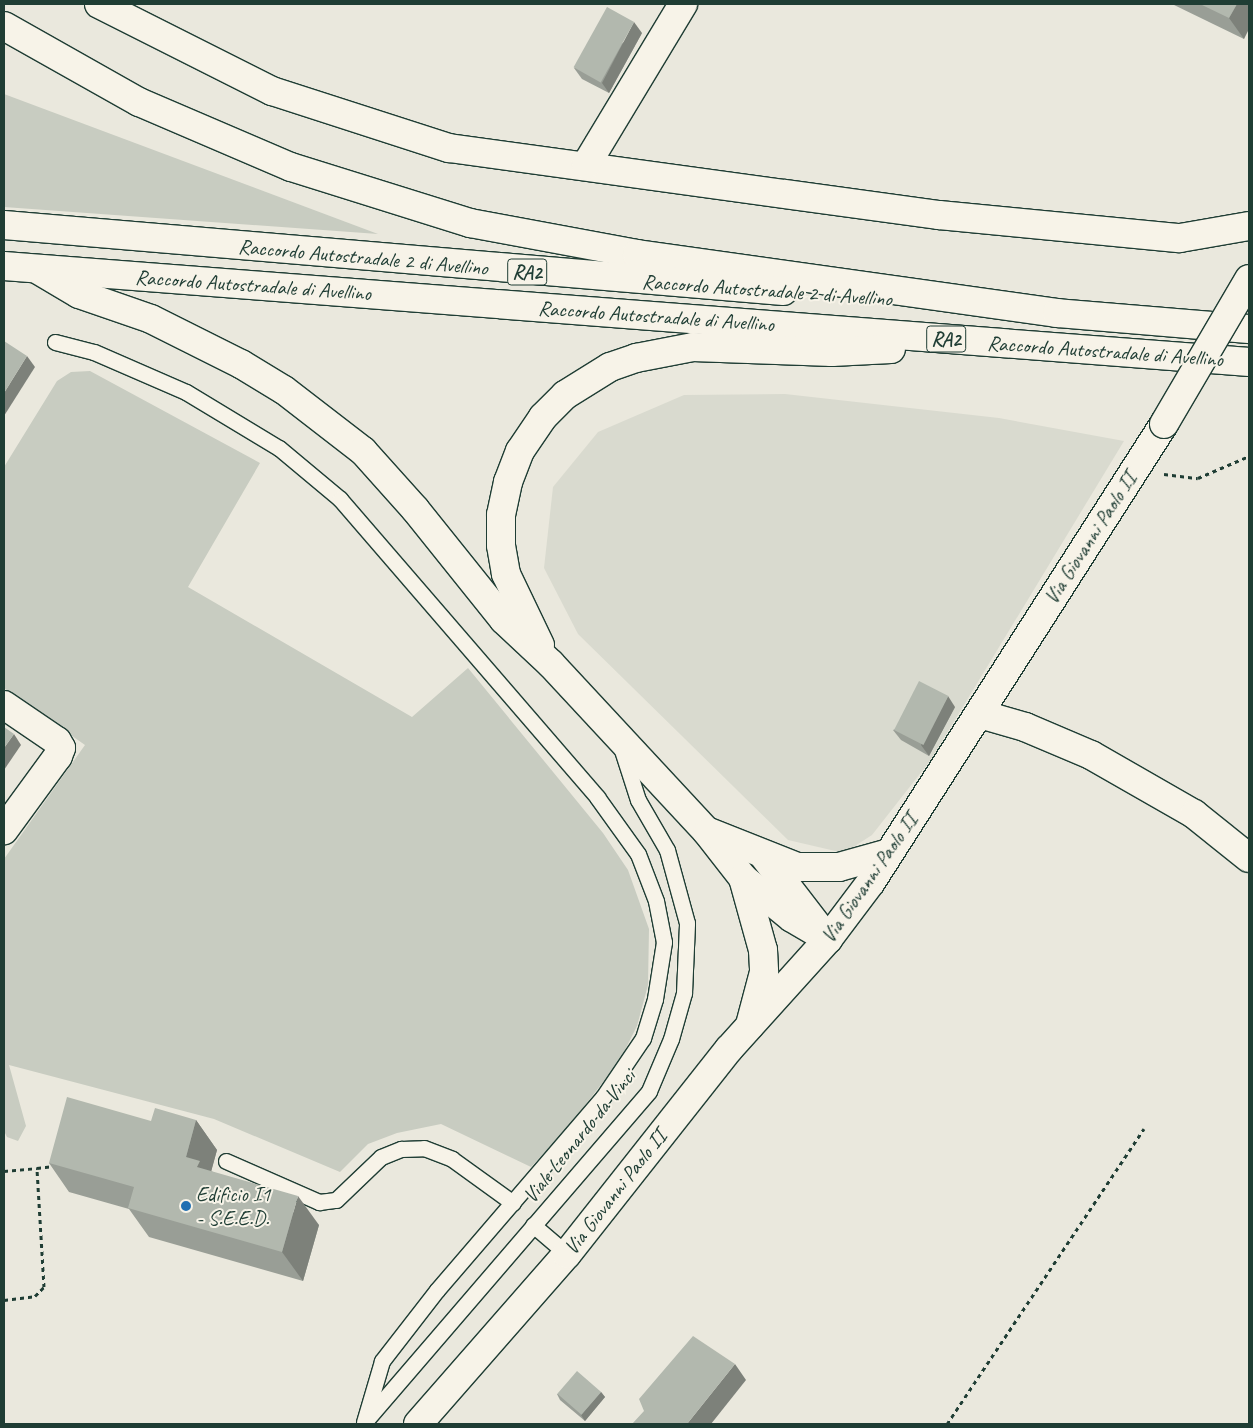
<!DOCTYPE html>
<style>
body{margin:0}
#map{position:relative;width:1253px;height:1428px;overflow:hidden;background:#eae8dd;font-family:Caveat,sans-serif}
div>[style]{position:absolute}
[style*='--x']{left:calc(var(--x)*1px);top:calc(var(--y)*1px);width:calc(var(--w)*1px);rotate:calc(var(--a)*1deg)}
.built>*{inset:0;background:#d9dacf}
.green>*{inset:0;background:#c8ccc1}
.path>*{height:3px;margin-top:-1.5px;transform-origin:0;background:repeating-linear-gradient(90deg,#1f3d34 0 4px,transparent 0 8px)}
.roads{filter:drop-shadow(1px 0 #1f3d34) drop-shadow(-1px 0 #1f3d34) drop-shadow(0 1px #1f3d34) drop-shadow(0 -1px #1f3d34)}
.service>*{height:15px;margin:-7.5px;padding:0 7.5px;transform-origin:7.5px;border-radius:7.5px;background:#f7f3e8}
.minor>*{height:28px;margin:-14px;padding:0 14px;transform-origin:14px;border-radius:14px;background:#f7f3e8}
.tertiary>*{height:28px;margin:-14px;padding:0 14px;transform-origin:14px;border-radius:14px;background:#f7f3e8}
.motorway>*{height:28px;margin:-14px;padding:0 14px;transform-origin:14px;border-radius:14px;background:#f7f3e8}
.bridges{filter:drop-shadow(1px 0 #1f3d34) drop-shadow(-1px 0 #1f3d34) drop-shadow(0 1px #1f3d34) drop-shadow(0 -1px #1f3d34)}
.tertiary-bridge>*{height:28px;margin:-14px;padding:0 14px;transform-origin:14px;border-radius:14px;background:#f7f3e8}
.wall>*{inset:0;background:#999e96}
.shaded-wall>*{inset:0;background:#7d817a}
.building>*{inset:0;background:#b2b8ae;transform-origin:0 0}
.dots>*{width:14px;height:14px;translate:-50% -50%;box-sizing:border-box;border:2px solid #f7f3e8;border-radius:50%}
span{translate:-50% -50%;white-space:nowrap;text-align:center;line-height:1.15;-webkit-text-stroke:4px #f7f3e8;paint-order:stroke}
.shield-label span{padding:1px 4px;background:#f7f3e8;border:1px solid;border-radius:4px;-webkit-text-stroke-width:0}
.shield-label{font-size:20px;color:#1f3d34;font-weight:700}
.street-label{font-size:21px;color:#1f3d34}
.poi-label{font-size:21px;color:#1f3d34}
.left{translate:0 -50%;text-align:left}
.frame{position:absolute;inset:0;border:5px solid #1f3d34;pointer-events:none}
</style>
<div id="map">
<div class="built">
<div style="clip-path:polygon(785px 394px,999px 418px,1124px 441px,930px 761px,872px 835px,844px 853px,788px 840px,578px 634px,544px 568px,553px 487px,598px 432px,684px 395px)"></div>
</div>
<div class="green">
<div style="clip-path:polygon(4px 94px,378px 234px,4px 207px)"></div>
<div style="clip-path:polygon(90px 371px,260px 463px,188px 587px,412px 717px,468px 668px,603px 833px,628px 870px,649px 929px,648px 985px,637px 1026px,620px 1060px,569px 1126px,531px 1167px,441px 1124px,397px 1133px,368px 1144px,340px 1172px,214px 1119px,9px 1065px,26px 1126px,18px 1141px,7px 1137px,4px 1131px,4px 859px,85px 745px,4px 688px,4px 467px,57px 381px,71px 372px)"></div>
</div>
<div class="path">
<div style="--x:1164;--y:474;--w:34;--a:7"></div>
<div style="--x:1198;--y:478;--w:56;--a:-23.3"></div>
<div style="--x:4;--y:1171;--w:33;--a:-5"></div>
<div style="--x:4;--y:1300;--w:31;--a:-7"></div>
<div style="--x:35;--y:1296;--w:13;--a:-45"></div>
<div style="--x:44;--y:1287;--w:119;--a:-93.4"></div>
<div style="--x:37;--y:1168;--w:17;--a:-7"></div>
<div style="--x:947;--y:1424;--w:355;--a:-56.3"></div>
</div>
<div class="roads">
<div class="service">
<div style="--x:55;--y:342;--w:40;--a:14.4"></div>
<div style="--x:94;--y:352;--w:100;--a:23.5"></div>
<div style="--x:186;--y:392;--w:109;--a:31.1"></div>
<div style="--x:279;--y:448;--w:80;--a:39.9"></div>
<div style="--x:340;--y:499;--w:394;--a:49.2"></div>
<div style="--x:597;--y:797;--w:70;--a:54.3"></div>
<div style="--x:638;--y:854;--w:50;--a:69"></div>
<div style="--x:656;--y:901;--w:42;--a:79"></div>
<div style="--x:664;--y:942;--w:58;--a:99"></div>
<div style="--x:655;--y:999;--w:41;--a:107.1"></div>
<div style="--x:643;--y:1038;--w:71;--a:124.1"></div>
<div style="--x:603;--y:1097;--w:255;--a:130.7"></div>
<div style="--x:437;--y:1290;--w:90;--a:127.8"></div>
<div style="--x:382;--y:1361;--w:64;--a:106.4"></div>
<div style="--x:226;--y:1161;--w:102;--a:23.8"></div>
<div style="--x:319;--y:1202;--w:17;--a:-7"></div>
<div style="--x:336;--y:1200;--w:62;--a:-43.7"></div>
<div style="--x:381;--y:1157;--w:22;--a:-22"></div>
<div style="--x:401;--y:1149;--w:23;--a:-2"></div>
<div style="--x:424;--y:1148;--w:30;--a:21"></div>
<div style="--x:452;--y:1159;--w:75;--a:35.8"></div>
<div style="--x:533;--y:1225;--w:45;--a:40.5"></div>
<div style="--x:368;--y:1418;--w:431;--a:-49.3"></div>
<div style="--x:649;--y:1091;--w:56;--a:-67.1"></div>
<div style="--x:671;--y:1039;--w:48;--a:-74.2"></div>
<div style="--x:684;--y:993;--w:70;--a:-87.5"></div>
<div style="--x:687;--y:923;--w:76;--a:-105.3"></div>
<div style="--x:667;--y:850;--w:58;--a:-120.1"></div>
<div style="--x:638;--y:800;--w:56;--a:-107.8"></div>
</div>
<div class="minor">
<div style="--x:99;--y:4;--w:194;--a:26.7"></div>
<div style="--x:272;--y:91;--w:186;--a:17.9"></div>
<div style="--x:449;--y:148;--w:495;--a:7.8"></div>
<div style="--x:939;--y:215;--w:242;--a:5.5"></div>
<div style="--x:1180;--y:238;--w:70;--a:-9.9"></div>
<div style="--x:586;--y:165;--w:188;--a:-58.9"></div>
<div style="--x:4;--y:705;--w:64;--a:34.2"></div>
<div style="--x:57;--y:741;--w:8;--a:60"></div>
<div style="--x:61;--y:748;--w:9;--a:111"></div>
<div style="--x:58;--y:756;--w:92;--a:126.1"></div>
<div style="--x:980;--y:714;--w:47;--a:16.1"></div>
<div style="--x:1025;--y:727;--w:72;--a:23"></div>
<div style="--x:1091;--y:755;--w:119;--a:29.8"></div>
<div style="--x:1194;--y:814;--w:70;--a:38.7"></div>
</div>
<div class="tertiary">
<div style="--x:418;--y:1424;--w:226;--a:-48.8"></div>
<div style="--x:567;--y:1254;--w:261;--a:-51.7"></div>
<div style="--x:729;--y:1049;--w:148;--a:-48"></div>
<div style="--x:828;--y:939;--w:71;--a:-53"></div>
<div style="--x:871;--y:882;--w:544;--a:-57.39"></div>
</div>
<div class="motorway">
<div style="--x:4;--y:26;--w:155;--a:29.4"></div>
<div style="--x:139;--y:102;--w:165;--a:23.2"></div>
<div style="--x:291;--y:167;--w:188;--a:17.4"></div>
<div style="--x:470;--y:223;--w:170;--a:10.5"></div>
<div style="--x:637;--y:254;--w:424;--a:8"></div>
<div style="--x:1057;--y:313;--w:193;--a:4.8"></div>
<div style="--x:4;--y:225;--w:782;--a:4.84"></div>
<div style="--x:4;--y:266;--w:1249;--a:4.41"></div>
<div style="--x:40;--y:271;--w:45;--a:30.5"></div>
<div style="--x:79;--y:294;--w:76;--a:19.1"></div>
<div style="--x:151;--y:319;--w:101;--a:26.6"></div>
<div style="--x:241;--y:364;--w:50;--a:31.2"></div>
<div style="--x:284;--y:390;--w:100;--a:37.7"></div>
<div style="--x:363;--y:451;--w:78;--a:48.1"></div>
<div style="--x:415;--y:509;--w:142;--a:51.3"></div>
<div style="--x:504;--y:620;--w:64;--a:43.1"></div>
<div style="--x:551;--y:664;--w:229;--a:47.1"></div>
<div style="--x:707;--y:832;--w:58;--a:52"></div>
<div style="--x:743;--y:878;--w:63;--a:39.2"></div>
<div style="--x:792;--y:918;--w:42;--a:30.3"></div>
<div style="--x:540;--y:645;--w:79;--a:-115.6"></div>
<div style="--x:506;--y:574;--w:29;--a:-100"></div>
<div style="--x:501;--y:545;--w:30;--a:-90"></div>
<div style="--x:501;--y:515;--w:34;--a:-78"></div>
<div style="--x:508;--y:482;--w:33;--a:-69"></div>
<div style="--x:520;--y:451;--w:41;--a:-55.9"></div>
<div style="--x:543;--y:417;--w:31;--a:-45"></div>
<div style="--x:565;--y:395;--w:53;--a:-31.9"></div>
<div style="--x:610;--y:367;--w:28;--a:-19"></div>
<div style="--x:636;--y:358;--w:58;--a:-10.9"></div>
<div style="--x:693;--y:347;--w:139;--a:2.1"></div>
<div style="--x:832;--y:352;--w:59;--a:-2.9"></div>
<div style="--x:709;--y:832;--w:95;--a:21.7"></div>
<div style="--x:797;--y:867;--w:42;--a:0"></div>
<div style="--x:839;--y:867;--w:52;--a:-15.6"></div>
<div style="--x:763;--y:855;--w:93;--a:52.4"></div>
<div style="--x:743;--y:878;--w:75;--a:74.5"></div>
<div style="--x:763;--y:950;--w:22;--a:87"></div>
<div style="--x:764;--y:972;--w:55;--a:104.8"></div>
</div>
</div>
<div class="bridges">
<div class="tertiary-bridge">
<div style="--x:1164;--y:424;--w:168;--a:-59.6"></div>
</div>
</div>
<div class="wall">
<div style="clip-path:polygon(1172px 4px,1249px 4px,1244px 39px)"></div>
<div style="clip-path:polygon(642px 33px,609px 93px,582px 79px,574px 68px)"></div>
<div style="clip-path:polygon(955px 707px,929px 756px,901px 740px,893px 730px)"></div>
<div style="clip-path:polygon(196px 1120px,217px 1150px,211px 1171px,319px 1225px,303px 1281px,149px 1237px,129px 1209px,69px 1192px,49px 1163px,151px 1121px)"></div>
<div style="clip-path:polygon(601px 1392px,605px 1397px,585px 1421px,560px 1400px,557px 1394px)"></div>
</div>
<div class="shaded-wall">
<div style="clip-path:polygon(1237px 4px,1249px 4px,1249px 29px,1244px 39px,1229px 18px)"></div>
<div style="clip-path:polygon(634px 22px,642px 33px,609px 93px,602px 83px)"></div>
<div style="clip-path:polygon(27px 356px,35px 367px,4px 416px,4px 393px)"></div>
<div style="clip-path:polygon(948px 696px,955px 707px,929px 756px,921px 745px)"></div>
<div style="clip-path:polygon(14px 734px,21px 745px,4px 770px,4px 748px)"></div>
<div style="clip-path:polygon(196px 1120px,217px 1150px,210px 1176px,218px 1196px,186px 1157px)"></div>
<div style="clip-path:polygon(298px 1196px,319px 1225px,303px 1281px,282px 1252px)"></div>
<div style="clip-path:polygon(735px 1364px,746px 1380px,711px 1424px,687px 1424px)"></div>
<div style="clip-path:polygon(601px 1392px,605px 1397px,585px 1421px,581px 1415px)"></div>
</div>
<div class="building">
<div style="clip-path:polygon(1200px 4px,1237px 4px,1229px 18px)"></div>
<div style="left:607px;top:7px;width:31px;height:69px;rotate:29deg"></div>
<div style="clip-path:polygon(4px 341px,27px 356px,4px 393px)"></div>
<div style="left:919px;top:681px;width:33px;height:55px;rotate:27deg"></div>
<div style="clip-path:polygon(4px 727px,14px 734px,4px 748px)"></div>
<div style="clip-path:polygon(67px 1097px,151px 1121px,155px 1108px,196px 1120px,186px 1157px,200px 1161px,197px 1167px,298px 1196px,282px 1252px,128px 1208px,134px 1187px,49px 1163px)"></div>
<div style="clip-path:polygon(693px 1336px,735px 1364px,687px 1424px,632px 1424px,644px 1411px,639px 1399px)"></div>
<div style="left:577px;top:1371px;width:32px;height:30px;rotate:41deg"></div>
</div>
<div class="dots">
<div style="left:186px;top:1206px;background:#1f6fb2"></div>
</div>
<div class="shield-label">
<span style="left:527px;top:272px">RA2</span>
<span style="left:946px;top:339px">RA2</span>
</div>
<div class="street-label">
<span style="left:363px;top:257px;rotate:5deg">Raccordo Autostradale 2 di Avellino</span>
<span style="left:253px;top:285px;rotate:4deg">Raccordo Autostradale di Avellino</span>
<span style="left:767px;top:290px;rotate:4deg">Raccordo Autostradale 2 di Avellino</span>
<span style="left:656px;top:316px;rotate:4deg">Raccordo Autostradale di Avellino</span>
<span style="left:1105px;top:351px;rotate:4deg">Raccordo Autostradale di Avellino</span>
<span style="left:1090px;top:538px;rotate:-57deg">Via Giovanni Paolo II</span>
<span style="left:869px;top:878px;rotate:-55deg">Via Giovanni Paolo II</span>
<span style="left:579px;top:1136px;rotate:-51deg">Viale Leonardo da Vinci</span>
<span style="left:615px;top:1192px;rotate:-52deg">Via Giovanni Paolo II</span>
</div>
<div class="poi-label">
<span class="left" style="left:196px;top:1206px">Edificio I1<br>- S.E.E.D.</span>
</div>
<div class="frame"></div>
</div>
